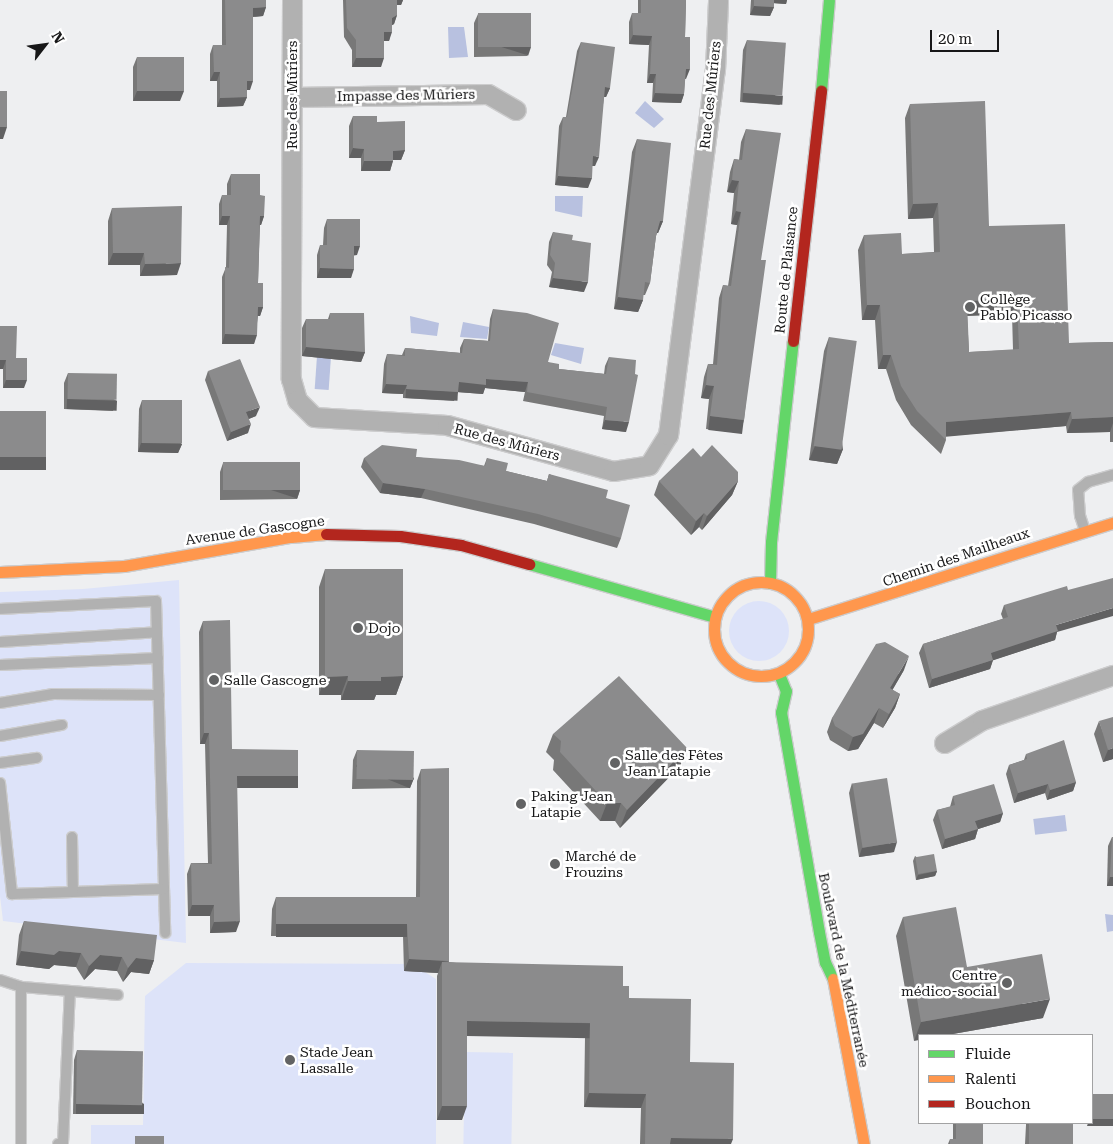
<!DOCTYPE html>
<meta charset="utf-8">
<style>
body{margin:0}
#map{position:relative;width:1113px;height:1144px;overflow:hidden;background:#eeeff1;font-family:"Roboto Serif",serif}
div>[style]{position:absolute}
[style*='--x']{left:calc(var(--x)*1px);top:calc(var(--y)*1px);width:calc(var(--w)*1px);rotate:calc(var(--a)*1deg)}
.green>*{inset:0;background:#dde3f9;transform-origin:0 0}
.round{border-radius:50%}
.water>*{inset:0;background:#b8c1e0;transform-origin:0 0}
.roads{filter:drop-shadow(1px 0 #cccccd) drop-shadow(-1px 0 #cccccd) drop-shadow(0 1px #cccccd) drop-shadow(0 -1px #cccccd)}
.lane>*{height:10px;margin:-5px;padding:0 5px;transform-origin:5px;border-radius:5px;background:#b1b1b1}
.street>*{height:19px;margin:-9.5px;padding:0 9.5px;transform-origin:9.5px;border-radius:9.5px;background:#b1b1b1}
.fast>*{height:11px;margin:-5.5px;padding:0 5.5px;transform-origin:5.5px;border-radius:5.5px;background:#63d668}
.slow>*{height:11px;margin:-5.5px;padding:0 5.5px;transform-origin:5.5px;border-radius:5.5px;background:#ff974d}
.slow>.ring{margin:-5.5px;padding:0;box-sizing:content-box;background:none;border:11px solid #ff974d;border-radius:50%}
.jam>*{height:11px;margin:-5.5px;padding:0 5.5px;transform-origin:5.5px;border-radius:5.5px;background:#b3261e}
.wall>*{inset:0;background:#787878}
.shaded-wall>*{inset:0;background:#616162;transform-origin:0 0}
.building>*{inset:0;background:#8b8b8c;transform-origin:0 0}
.dots>*{width:14px;height:14px;translate:-50% -50%;box-sizing:border-box;border:2px solid #fff;border-radius:50%}
span{translate:-50% -50%;white-space:nowrap;text-align:center;line-height:1.15;-webkit-text-stroke:5px #fff;paint-order:stroke}
.street-label{font-size:14px;color:#171718}
.poi-label{font-size:14px;color:#171718}
.left{translate:0 -50%;text-align:left}
.right{translate:-100% -50%;text-align:right}
.legend{position:absolute;left:918px;top:1034px;width:175px;height:90px;box-sizing:border-box;background:#fff;border:1px solid #a2a2a3;margin:0;padding:6px 9px;list-style:none;font-size:15px;color:#171718}
.legend li{display:flex;align-items:center;gap:10px;height:25px}
.legend b{width:25px;border:1px solid #a2a2a3}
.north{position:absolute;left:20px;top:20px;width:50px;height:50px;-webkit-text-stroke:4px #fff;paint-order:stroke;rotate:60deg;font-size:14px;font-weight:700;line-height:20px;text-align:center;color:#171718}
.north::after{content:'';display:block;margin:auto;width:18px;height:22px;background:#171718;clip-path:polygon(50% 0,100% 100%,50% 72%,0 100%)}
.scale{position:absolute;left:930px;top:30px;width:69px;height:22px;box-sizing:border-box;border:2px solid #171718;border-top:0;padding-left:6px;font-size:15px;line-height:18px;white-space:nowrap;color:#171718;-webkit-text-stroke:4px #fff;paint-order:stroke}
</style>
<div id="map">
<div class="green">
<div style="clip-path:polygon(179px 580px,186px 943px,3px 921px,0 896px,0 592px,83px 589px)"></div>
<div class="round" style="left:729px;top:601px;width:60px;height:60px"></div>
<div style="clip-path:polygon(186px 963px,412px 964px,436px 979px,436px 1144px,91px 1144px,91px 1125px,143px 1125px,145px 996px)"></div>
<div style="left:465px;top:1052px;width:48px;height:92px;rotate:1deg"></div>
</div>
<div class="water">
<div style="clip-path:polygon(448px 27px,464px 27px,468px 57px,449px 58px)"></div>
<div style="clip-path:polygon(645px 101px,664px 119px,654px 128px,635px 113px)"></div>
<div style="clip-path:polygon(555px 196px,583px 196px,582px 217px,555px 211px)"></div>
<div style="clip-path:polygon(410px 316px,439px 323px,437px 336px,411px 333px)"></div>
<div style="clip-path:polygon(463px 322px,489px 327px,487px 339px,460px 337px)"></div>
<div style="clip-path:polygon(555px 343px,584px 348px,581px 364px,551px 355px)"></div>
<div style="left:317px;top:356px;width:14px;height:33px;rotate:4deg"></div>
<div style="left:1065px;top:815px;width:16px;height:32px;rotate:83deg"></div>
<div style="clip-path:polygon(1105px 914px,1113px 915px,1113px 931px,1107px 932px)"></div>
</div>
<div class="roads">
<div class="lane">
<div style="--x:1085;--y:531;--w:16;--a:-108"></div>
<div style="--x:1080;--y:516;--w:26;--a:-94"></div>
<div style="--x:1078;--y:490;--w:13;--a:-39"></div>
<div style="--x:1088;--y:482;--w:26;--a:-16"></div>
<div style="--x:0;--y:609;--w:156;--a:-2.9"></div>
<div style="--x:156;--y:601;--w:332;--a:88.4"></div>
<div style="--x:0;--y:642;--w:157;--a:-3.6"></div>
<div style="--x:0;--y:665;--w:158;--a:-2.5"></div>
<div style="--x:0;--y:703;--w:54;--a:-9.6"></div>
<div style="--x:53;--y:694;--w:106;--a:0.5"></div>
<div style="--x:0;--y:736;--w:63;--a:-10.1"></div>
<div style="--x:0;--y:763;--w:37;--a:-8"></div>
<div style="--x:0;--y:783;--w:112;--a:83.8"></div>
<div style="--x:12;--y:894;--w:152;--a:-1.9"></div>
<div style="--x:72;--y:837;--w:55;--a:89"></div>
<div style="--x:0;--y:980;--w:22;--a:18"></div>
<div style="--x:21;--y:987;--w:97;--a:4.7"></div>
<div style="--x:21;--y:987;--w:157;--a:90"></div>
<div style="--x:58;--y:1144;--w:5;--a:-11"></div>
<div style="--x:63;--y:1143;--w:152;--a:-87.4"></div>
</div>
<div class="street">
<div style="--x:292;--y:0;--w:379;--a:90.2"></div>
<div style="--x:291;--y:379;--w:22;--a:74"></div>
<div style="--x:297;--y:400;--w:24;--a:45"></div>
<div style="--x:314;--y:417;--w:133;--a:3.4"></div>
<div style="--x:447;--y:425;--w:172;--a:15.5"></div>
<div style="--x:613;--y:471;--w:36;--a:-9"></div>
<div style="--x:649;--y:465;--w:36;--a:-58"></div>
<div style="--x:668;--y:435;--w:368;--a:-82.7"></div>
<div style="--x:715;--y:70;--w:70;--a:-87.5"></div>
<div style="--x:292;--y:97;--w:196;--a:-0.9"></div>
<div style="--x:488;--y:94;--w:32;--a:30"></div>
<div style="--x:944;--y:743;--w:44;--a:-31.2"></div>
<div style="--x:982;--y:720;--w:139;--a:-19"></div>
</div>
<div class="fast">
<div style="--x:821;--y:91;--w:91;--a:-85"></div>
<div style="--x:529;--y:564;--w:193;--a:15.9"></div>
<div style="--x:770;--y:583;--w:41;--a:-88.6"></div>
<div style="--x:771;--y:542;--w:202;--a:-83.8"></div>
<div style="--x:779;--y:674;--w:18;--a:68"></div>
<div style="--x:786;--y:691;--w:22;--a:103"></div>
<div style="--x:781;--y:712;--w:223;--a:80.2"></div>
<div style="--x:819;--y:932;--w:31;--a:79"></div>
<div style="--x:825;--y:962;--w:19;--a:65"></div>
</div>
<div class="slow">
<div style="--x:0;--y:572;--w:124;--a:-2.8"></div>
<div style="--x:124;--y:566;--w:169;--a:-9.9"></div>
<div style="--x:291;--y:537;--w:35;--a:-5"></div>
<div class="ring" style="left:714px;top:582px;width:83px;height:83px"></div>
<div style="--x:808;--y:619;--w:320;--a:-17.5"></div>
<div style="--x:833;--y:979;--w:168;--a:79.4"></div>
</div>
<div class="jam">
<div style="--x:793;--y:341;--w:252;--a:-83.6"></div>
<div style="--x:326;--y:534;--w:74;--a:1.5"></div>
<div style="--x:400;--y:536;--w:62;--a:8.4"></div>
<div style="--x:461;--y:545;--w:71;--a:15.6"></div>
</div>
</div>
<div class="wall">
<div style="clip-path:polygon(222px 0,266px 0,266px 7px,263px 16px,253px 17px,250px 90px,247px 90px,247px 97px,243px 106px,217px 107px,217px 81px,210px 81px,210px 54px,213px 45px,222px 45px)"></div>
<div style="clip-path:polygon(343px 0,403px 0,401px 5px,397px 5px,397px 15px,394px 24px,392px 25px,389px 41px,384px 41px,381px 67px,352px 67px,352px 50px,344px 37px)"></div>
<div style="clip-path:polygon(638px 0,686px 0,685px 37px,686px 79px,685px 78px,684px 94px,681px 103px,652px 102px,653px 83px,647px 83px,649px 45px,629px 44px,629px 22px,632px 13px,638px 13px)"></div>
<div style="clip-path:polygon(751px 0,787px 0,786px 4px,774px 3px,774px 7px,770px 16px,750px 15px)"></div>
<div style="clip-path:polygon(478px 14px,528px 56px,474px 57px,474px 23px)"></div>
<div style="clip-path:polygon(747px 40px,780px 105px,740px 102px,743px 50px)"></div>
<div style="clip-path:polygon(581px 42px,610px 88px,606px 97px,604px 97px,595px 166px,592px 166px,588px 188px,555px 185px,559px 126px,563px 117px,566px 117px,577px 51px)"></div>
<div style="clip-path:polygon(137px 57px,180px 101px,133px 101px,133px 67px)"></div>
<div style="clip-path:polygon(evenodd,910px 104px,989px 226px,1069px 343px,1113px 342px,1113px 442px,1110px 442px,1110px 432px,1067px 433px,1066px 426px,946px 436px,946px 440px,941px 454px,911px 425px,896px 400px,886px 369px,878px 369px,875px 320px,862px 320px,858px 250px,864px 235px,902px 254px,934px 252px,933px 218px,908px 219px,905px 118px,910px 104px,1012px 314px,1013px 350px,969px 352px,967px 316px,1012px 314px)"></div>
<div style="clip-path:polygon(353px 116px,377px 122px,405px 150px,401px 160px,393px 160px,390px 171px,361px 171px,361px 158px,349px 158px,349px 126px)"></div>
<div style="clip-path:polygon(746px 129px,761px 260px,744px 420px,740px 433px,706px 429px,709px 399px,701px 398px,704px 377px,708px 364px,713px 364px,719px 298px,723px 285px,728px 286px,737px 225px,731px 224px,734px 193px,727px 192px,730px 172px,734px 159px,739px 160px,741px 142px)"></div>
<div style="clip-path:polygon(637px 139px,663px 221px,658px 233px,657px 233px,656px 236px,650px 283px,645px 295px,643px 295px,643px 300px,638px 312px,614px 309px,632px 152px)"></div>
<div style="clip-path:polygon(231px 174px,260px 195px,264px 216px,261px 225px,260px 225px,258px 283px,263px 307px,260px 316px,258px 316px,254px 344px,222px 344px,222px 277px,226px 267px,227px 225px,219px 225px,219px 204px,222px 195px,227px 195px,227px 184px)"></div>
<div style="clip-path:polygon(112px 208px,177px 275px,140px 276px,140px 265px,108px 265px,108px 221px)"></div>
<div style="clip-path:polygon(327px 219px,357px 255px,354px 255px,351px 278px,317px 278px,317px 255px,320px 245px,323px 245px,324px 228px)"></div>
<div style="clip-path:polygon(553px 232px,572px 240px,584px 292px,549px 287px,552px 272px,547px 265px,549px 242px)"></div>
<div style="clip-path:polygon(493px 309px,548px 362px,559px 369px,604px 374px,605px 366px,609px 357px,626px 432px,602px 429px,604px 416px,523px 401px,525px 392px,485px 388px,483px 394px,458px 392px,454px 401px,403px 398px,403px 394px,382px 393px,384px 364px,387px 354px,402px 355px,405px 348px,460px 353px,460px 348px,464px 339px,488px 341px,490px 319px)"></div>
<div style="clip-path:polygon(330px 313px,365px 352px,361px 362px,302px 356px,302px 328px,306px 319px,328px 319px)"></div>
<div style="clip-path:polygon(0 326px,16px 358px,24px 388px,3px 388px,3px 369px)"></div>
<div style="clip-path:polygon(829px 337px,843px 449px,837px 464px,809px 460px,824px 351px)"></div>
<div style="clip-path:polygon(208px 371px,256px 416px,249px 419px,248px 433px,227px 441px,205px 380px)"></div>
<div style="clip-path:polygon(68px 373px,117px 401px,113px 411px,64px 409px,64px 383px)"></div>
<div style="clip-path:polygon(142px 400px,182px 444px,178px 453px,138px 452px,139px 409px)"></div>
<div style="clip-path:polygon(416px 457px,484px 466px,487px 458px,506px 471px,547px 481px,549px 474px,606px 498px,621px 538px,617px 548px,534px 524px,421px 498px,380px 493px,361px 467px,364px 458px)"></div>
<div style="clip-path:polygon(701px 457px,738px 481px,732px 495px,702px 530px,699px 527px,691px 535px,654px 495px,659px 481px)"></div>
<div style="clip-path:polygon(223px 463px,300px 490px,297px 499px,220px 500px,220px 472px)"></div>
<div style="clip-path:polygon(325px 569px,403px 676px,396px 695px,376px 695px,374px 700px,341px 700px,341px 695px,319px 695px,319px 587px)"></div>
<div style="clip-path:polygon(1004px 605px,1057px 632px,1055px 640px,993px 660px,990px 669px,929px 688px,919px 653px,923px 644px,1003px 619px,1001px 614px)"></div>
<div style="clip-path:polygon(203px 621px,232px 749px,294px 787px,237px 787px,236px 932px,210px 933px,210px 916px,188px 916px,187px 874px,191px 863px,208px 863px,205px 744px,200px 744px,199px 632px)"></div>
<div style="clip-path:polygon(904px 670px,892px 690px,900px 694px,895px 708px,883px 728px,874px 723px,858px 749px,848px 751px,830px 740px,827px 732px,832px 718px)"></div>
<div style="clip-path:polygon(1099px 721px,1113px 759px,1103px 762px,1094px 734px)"></div>
<div style="clip-path:polygon(553px 734px,687px 748px,680px 766px,620px 828px,615px 821px,600px 821px,553px 770px,554px 760px,546px 752px)"></div>
<div style="clip-path:polygon(357px 750px,414px 778px,410px 788px,352px 789px,353px 760px)"></div>
<div style="clip-path:polygon(1026px 754px,1076px 782px,1073px 791px,1047px 800px,1045px 793px,1014px 803px,1006px 774px,1009px 765px,1024px 760px)"></div>
<div style="clip-path:polygon(421px 769px,449px 962px,623px 986px,629px 998px,690px 1062px,731px 1144px,640px 1144px,641px 1108px,584px 1107px,585px 1037px,467px 1035px,462px 1120px,437px 1120px,437px 976px,438px 973px,404px 971px,403px 936px,271px 936px,272px 909px,276px 897px,416px 897px,417px 781px)"></div>
<div style="clip-path:polygon(852px 783px,894px 852px,859px 857px,849px 793px)"></div>
<div style="clip-path:polygon(953px 796px,1003px 813px,1000px 822px,978px 829px,975px 839px,942px 849px,933px 820px,937px 810px,950px 807px)"></div>
<div style="clip-path:polygon(1112px 837px,1113px 886px,1107px 886px,1108px 846px)"></div>
<div style="clip-path:polygon(915px 856px,937px 871px,935px 876px,916px 880px,913px 861px)"></div>
<div style="clip-path:polygon(903px 917px,967px 967px,1043px 1018px,947px 1035px,919px 1035px,914px 1041px,896px 936px)"></div>
<div style="clip-path:polygon(24px 921px,154px 960px,149px 974px,131px 972px,123px 982px,117px 971px,95px 969px,84px 980px,76px 967px,54px 965px,49px 969px,16px 965px,19px 935px)"></div>
<div style="clip-path:polygon(77px 1050px,144px 1104px,140px 1114px,73px 1114px,74px 1060px)"></div>
<div style="clip-path:polygon(953px 1123px,983px 1123px,983px 1144px,948px 1144px,950px 1139px,953px 1139px)"></div>
<div style="clip-path:polygon(1026px 1123px,1073px 1123px,1072px 1144px,1025px 1144px,1026px 1125px)"></div>
</div>
<div class="shaded-wall">
<div style="clip-path:polygon(396px 0,403px 0,401px 5px,394px 5px)"></div>
<div style="clip-path:polygon(772px 0,787px 0,786px 4px,771px 3px)"></div>
<div style="clip-path:polygon(754px 6px,774px 7px,770px 16px,750px 15px)"></div>
<div style="clip-path:polygon(266px 7px,263px 16px,249px 17px,253px 8px)"></div>
<div style="clip-path:polygon(397px 15px,394px 24px,389px 27px,392px 18px)"></div>
<div style="clip-path:polygon(384px 32px,392px 32px,389px 41px,381px 41px)"></div>
<div style="clip-path:polygon(633px 35px,652px 36px,649px 45px,629px 44px)"></div>
<div style="left:531px;top:47px;width:9px;height:53px;rotate:108deg"></div>
<div style="clip-path:polygon(356px 58px,384px 58px,381px 67px,352px 67px)"></div>
<div style="clip-path:polygon(686px 69px,690px 69px,686px 79px,682px 78px)"></div>
<div style="clip-path:polygon(214px 72px,220px 72px,217px 81px,210px 81px)"></div>
<div style="clip-path:polygon(650px 74px,656px 74px,653px 83px,647px 83px)"></div>
<div style="clip-path:polygon(247px 81px,253px 81px,250px 90px,244px 90px)"></div>
<div style="clip-path:polygon(605px 87px,610px 88px,606px 97px,601px 97px)"></div>
<div style="clip-path:polygon(137px 91px,184px 91px,180px 101px,133px 101px)"></div>
<div style="clip-path:polygon(655px 93px,684px 94px,681px 103px,652px 102px)"></div>
<div style="left:743px;top:93px;width:40px;height:9px;rotate:4deg"></div>
<div style="clip-path:polygon(247px 97px,243px 106px,217px 107px,220px 98px)"></div>
<div style="clip-path:polygon(0 127px,7px 127px,3px 139px,0 139px)"></div>
<div style="clip-path:polygon(353px 148px,364px 149px,361px 158px,349px 158px)"></div>
<div style="clip-path:polygon(405px 150px,401px 160px,390px 160px,393px 151px)"></div>
<div style="clip-path:polygon(593px 156px,599px 157px,595px 166px,590px 166px)"></div>
<div style="clip-path:polygon(364px 161px,393px 161px,390px 171px,361px 171px)"></div>
<div style="clip-path:polygon(558px 176px,592px 178px,588px 188px,555px 185px)"></div>
<div style="clip-path:polygon(732px 180px,739px 181px,734px 193px,727px 192px)"></div>
<div style="clip-path:polygon(938px 203px,933px 218px,908px 219px,913px 204px)"></div>
<div style="clip-path:polygon(736px 211px,741px 212px,737px 225px,731px 224px)"></div>
<div style="clip-path:polygon(222px 216px,230px 216px,227px 225px,219px 225px)"></div>
<div style="clip-path:polygon(260px 216px,264px 216px,261px 225px,256px 225px)"></div>
<div style="clip-path:polygon(660px 221px,663px 221px,658px 233px,655px 233px)"></div>
<div style="clip-path:polygon(354px 246px,360px 246px,357px 255px,351px 256px)"></div>
<div style="clip-path:polygon(113px 253px,144px 253px,140px 265px,108px 265px)"></div>
<div style="clip-path:polygon(181px 263px,177px 275px,140px 276px,145px 264px)"></div>
<div style="clip-path:polygon(320px 268px,354px 269px,351px 278px,317px 278px)"></div>
<div style="clip-path:polygon(553px 278px,588px 282px,584px 292px,549px 287px)"></div>
<div style="clip-path:polygon(618px 297px,643px 300px,638px 312px,614px 309px)"></div>
<div style="clip-path:polygon(1017px 299px,1012px 314px,961px 316px,967px 301px)"></div>
<div style="clip-path:polygon(867px 305px,880px 305px,875px 320px,862px 320px)"></div>
<div style="clip-path:polygon(258px 307px,263px 307px,260px 316px,255px 316px)"></div>
<div style="clip-path:polygon(225px 334px,257px 335px,254px 344px,222px 344px)"></div>
<div style="clip-path:polygon(306px 347px,365px 352px,361px 362px,302px 356px)"></div>
<div style="clip-path:polygon(883px 355px,891px 355px,886px 369px,878px 369px)"></div>
<div style="clip-path:polygon(0 360px,6px 360px,3px 369px,0 369px)"></div>
<div style="clip-path:polygon(486px 379px,528px 382px,525px 392px,485px 388px,483px 394px,456px 392px,459px 382px)"></div>
<div style="clip-path:polygon(6px 380px,27px 380px,24px 388px,3px 388px)"></div>
<div style="clip-path:polygon(386px 384px,407px 385px,403px 394px,382px 393px)"></div>
<div style="clip-path:polygon(706px 385px,714px 386px,709px 399px,701px 398px)"></div>
<div style="left:406px;top:389px;width:52px;height:9px;rotate:3deg"></div>
<div style="left:67px;top:399px;width:50px;height:10px;rotate:2deg"></div>
<div style="clip-path:polygon(260px 407px,256px 416px,243px 421px,246px 412px)"></div>
<div style="clip-path:polygon(1071px 412px,1066px 426px,943px 437px,946px 422px)"></div>
<div style="left:710px;top:416px;width:34px;height:14px;rotate:7deg"></div>
<div style="clip-path:polygon(1113px 417px,1113px 423px,1110px 432px,1067px 433px,1072px 419px)"></div>
<div style="clip-path:polygon(605px 420px,629px 422px,626px 432px,602px 429px)"></div>
<div style="clip-path:polygon(251px 424px,248px 433px,227px 441px,231px 432px)"></div>
<div style="clip-path:polygon(141px 443px,182px 444px,178px 453px,138px 452px)"></div>
<div style="clip-path:polygon(815px 446px,843px 449px,837px 464px,809px 460px)"></div>
<div style="left:0;top:457px;width:46px;height:13px"></div>
<div style="clip-path:polygon(738px 481px,732px 495px,702px 530px,707px 516px)"></div>
<div style="clip-path:polygon(383px 483px,425px 489px,421px 498px,380px 493px)"></div>
<div style="left:300px;top:490px;width:9px;height:76px;rotate:108deg"></div>
<div style="clip-path:polygon(704px 513px,699px 527px,691px 535px,696px 521px)"></div>
<div style="clip-path:polygon(1113px 608px,1113px 616px,1057px 632px,1055px 640px,988px 662px,991px 653px,1056px 625px)"></div>
<div style="clip-path:polygon(909px 656px,904px 670px,885px 703px,890px 688px)"></div>
<div style="clip-path:polygon(993px 660px,990px 669px,929px 688px,932px 679px)"></div>
<div style="clip-path:polygon(348px 676px,341px 695px,319px 695px,325px 677px)"></div>
<div style="clip-path:polygon(403px 676px,396px 695px,376px 695px,374px 700px,341px 700px,348px 681px,381px 677px)"></div>
<div style="clip-path:polygon(900px 694px,895px 708px,883px 728px,889px 714px)"></div>
<div style="clip-path:polygon(879px 708px,874px 723px,858px 749px,848px 751px,853px 737px)"></div>
<div style="clip-path:polygon(204px 733px,209px 733px,205px 744px,200px 744px)"></div>
<div style="clip-path:polygon(687px 748px,680px 766px,620px 828px,627px 810px)"></div>
<div style="clip-path:polygon(1113px 748px,1113px 759px,1103px 762px,1108px 750px)"></div>
<div style="left:237px;top:776px;width:61px;height:12px"></div>
<div style="left:414px;top:778px;width:11px;height:58px;rotate:112deg"></div>
<div style="clip-path:polygon(1076px 782px,1073px 791px,1047px 800px,1050px 790px)"></div>
<div style="clip-path:polygon(1048px 784px,1045px 793px,1014px 803px,1018px 793px)"></div>
<div style="clip-path:polygon(607px 803px,621px 803px,615px 821px,600px 821px)"></div>
<div style="clip-path:polygon(1003px 813px,1000px 822px,972px 831px,975px 821px)"></div>
<div style="clip-path:polygon(978px 829px,975px 839px,942px 849px,945px 839px)"></div>
<div style="clip-path:polygon(897px 842px,894px 852px,859px 857px,862px 848px)"></div>
<div style="clip-path:polygon(937px 871px,935px 876px,916px 880px,918px 875px)"></div>
<div style="clip-path:polygon(1110px 877px,1113px 877px,1113px 886px,1107px 886px)"></div>
<div style="clip-path:polygon(192px 905px,214px 905px,210px 916px,188px 916px)"></div>
<div style="clip-path:polygon(240px 921px,236px 932px,210px 933px,214px 922px)"></div>
<div style="left:276px;top:924px;width:131px;height:13px"></div>
<div style="clip-path:polygon(21px 951px,59px 951px,81px 953px,76px 967px,54px 965px,49px 969px,16px 965px)"></div>
<div style="clip-path:polygon(100px 955px,122px 957px,117px 971px,95px 969px,84px 980px,89px 966px)"></div>
<div style="clip-path:polygon(136px 958px,154px 960px,149px 974px,131px 972px,123px 982px,128px 968px)"></div>
<div style="clip-path:polygon(409px 959px,449px 961px,442px 962px,438px 973px,404px 971px)"></div>
<div style="clip-path:polygon(1050px 999px,1043px 1018px,947px 1035px,919px 1035px,919px 1040px,914px 1041px,921px 1022px)"></div>
<div style="left:467px;top:1021px;width:123px;height:15px;rotate:1deg"></div>
<div style="clip-path:polygon(589px 1093px,646px 1094px,641px 1108px,584px 1107px)"></div>
<div style="left:76px;top:1104px;width:68px;height:10px"></div>
<div style="clip-path:polygon(442px 1106px,467px 1106px,462px 1120px,437px 1120px)"></div>
<div style="clip-path:polygon(1113px 1118px,1113px 1126px,1087px 1126px,1088px 1123px,1092px 1123px,1092px 1119px)"></div>
<div style="clip-path:polygon(671px 1138px,733px 1139px,731px 1144px,668px 1144px)"></div>
</div>
<div class="building">
<div style="clip-path:polygon(225px 0,266px 0,266px 7px,253px 8px,253px 81px,247px 81px,247px 97px,220px 98px,220px 72px,214px 72px,213px 45px,226px 45px)"></div>
<div style="clip-path:polygon(346px 0,397px 0,397px 15px,392px 18px,392px 32px,384px 32px,384px 58px,356px 58px,356px 40px,347px 28px)"></div>
<div style="clip-path:polygon(641px 0,686px 0,685px 37px,690px 37px,690px 69px,686px 69px,684px 94px,655px 93px,656px 74px,650px 74px,652px 36px,633px 35px,632px 13px,641px 13px)"></div>
<div style="clip-path:polygon(754px 0,774px 0,774px 7px,754px 6px)"></div>
<div style="left:531px;top:13px;width:34px;height:53px;rotate:90deg"></div>
<div style="left:747px;top:40px;width:39px;height:53px;rotate:4deg"></div>
<div style="clip-path:polygon(581px 42px,615px 47px,610px 88px,605px 87px,599px 157px,593px 156px,592px 178px,558px 176px,563px 117px,567px 117px)"></div>
<div style="left:137px;top:57px;width:47px;height:34px"></div>
<div style="left:0;top:91px;width:7px;height:36px"></div>
<div style="clip-path:polygon(evenodd,985px 101px,989px 226px,1065px 224px,1069px 343px,1113px 342px,1113px 417px,1072px 419px,1071px 412px,946px 422px,946px 440px,917px 411px,901px 386px,891px 355px,883px 355px,880px 305px,867px 305px,864px 235px,901px 233px,902px 254px,940px 252px,938px 203px,913px 204px,910px 104px,985px 101px,1017px 299px,1019px 349px,969px 352px,967px 301px,1017px 299px)"></div>
<div style="clip-path:polygon(353px 116px,377px 116px,377px 122px,405px 121px,405px 150px,393px 151px,393px 161px,364px 161px,364px 149px,353px 148px)"></div>
<div style="clip-path:polygon(746px 129px,781px 133px,761px 260px,766px 260px,744px 420px,710px 416px,714px 386px,706px 385px,708px 364px,717px 365px,723px 285px,731px 286px,741px 212px,736px 211px,739px 181px,732px 180px,734px 159px,742px 160px)"></div>
<div style="clip-path:polygon(637px 139px,671px 143px,663px 221px,660px 221px,656px 236px,650px 283px,645px 282px,643px 300px,618px 297px)"></div>
<div style="clip-path:polygon(231px 174px,260px 174px,260px 195px,265px 196px,264px 216px,260px 216px,258px 283px,263px 283px,263px 307px,258px 307px,257px 335px,225px 334px,225px 267px,229px 268px,230px 216px,222px 216px,222px 195px,231px 195px)"></div>
<div style="clip-path:polygon(182px 206px,181px 263px,145px 264px,144px 253px,113px 253px,112px 208px)"></div>
<div style="clip-path:polygon(327px 219px,360px 219px,360px 246px,354px 246px,354px 269px,320px 268px,320px 245px,327px 245px)"></div>
<div style="clip-path:polygon(553px 232px,573px 235px,572px 240px,591px 243px,588px 282px,553px 278px,555px 263px,550px 255px)"></div>
<div style="clip-path:polygon(493px 309px,527px 313px,559px 323px,548px 362px,559px 364px,559px 369px,606px 374px,609px 357px,636px 360px,635px 374px,638px 375px,629px 422px,605px 420px,607px 407px,527px 392px,528px 382px,486px 379px,486px 385px,459px 382px,458px 392px,406px 389px,407px 385px,386px 384px,387px 354px,405px 356px,405px 348px,462px 353px,464px 339px,490px 341px)"></div>
<div style="clip-path:polygon(330px 313px,364px 313px,365px 352px,306px 347px,306px 319px,330px 319px)"></div>
<div style="clip-path:polygon(0 326px,17px 326px,16px 358px,27px 358px,27px 380px,6px 380px,6px 360px,0 360px)"></div>
<div style="left:829px;top:337px;width:28px;height:110px;rotate:8deg"></div>
<div style="clip-path:polygon(240px 359px,260px 407px,246px 412px,251px 424px,231px 432px,208px 371px)"></div>
<div style="left:68px;top:373px;width:49px;height:26px;rotate:1deg"></div>
<div style="left:142px;top:400px;width:40px;height:43px"></div>
<div style="left:0;top:411px;width:46px;height:46px"></div>
<div style="clip-path:polygon(382px 445px,417px 449px,416px 457px,459px 460px,485px 466px,487px 458px,508px 463px,506px 471px,547px 481px,549px 474px,608px 490px,606px 498px,630px 505px,621px 538px,538px 514px,425px 489px,383px 483px,364px 458px)"></div>
<div style="clip-path:polygon(712px 445px,738px 472px,738px 481px,707px 516px,704px 513px,696px 521px,659px 481px,693px 448px,701px 457px)"></div>
<div style="left:300px;top:462px;width:28px;height:77px;rotate:90deg"></div>
<div style="clip-path:polygon(325px 569px,403px 569px,403px 676px,381px 677px,381px 681px,348px 681px,348px 676px,325px 677px)"></div>
<div style="clip-path:polygon(1113px 578px,1113px 608px,1056px 625px,1058px 631px,991px 653px,993px 660px,932px 679px,923px 644px,1008px 617px,1004px 605px,1067px 586px,1068px 590px)"></div>
<div style="clip-path:polygon(230px 620px,232px 749px,298px 750px,298px 776px,237px 776px,240px 921px,214px 922px,214px 905px,192px 905px,191px 863px,212px 864px,209px 733px,204px 733px,203px 621px)"></div>
<div style="clip-path:polygon(885px 642px,909px 656px,890px 688px,900px 694px,889px 714px,879px 708px,863px 734px,853px 737px,835px 726px,832px 718px,876px 644px)"></div>
<div style="clip-path:polygon(619px 676px,687px 748px,627px 810px,621px 803px,607px 803px,560px 752px,561px 741px,553px 734px)"></div>
<div style="clip-path:polygon(1113px 717px,1113px 748px,1108px 750px,1099px 721px)"></div>
<div style="clip-path:polygon(1064px 740px,1076px 782px,1050px 790px,1048px 784px,1018px 793px,1009px 765px,1027px 759px,1026px 754px)"></div>
<div style="left:357px;top:750px;width:57px;height:29px;rotate:1deg"></div>
<div style="clip-path:polygon(449px 768px,449px 961px,409px 959px,407px 924px,276px 924px,276px 897px,420px 897px,421px 769px)"></div>
<div style="left:887px;top:778px;width:65px;height:35px;rotate:81deg"></div>
<div style="clip-path:polygon(994px 784px,1003px 813px,975px 821px,978px 829px,945px 839px,937px 810px,955px 805px,953px 796px)"></div>
<div style="clip-path:polygon(1112px 837px,1113px 837px,1113px 877px,1110px 877px)"></div>
<div style="left:934px;top:854px;width:17px;height:19px;rotate:80deg"></div>
<div style="clip-path:polygon(956px 907px,967px 967px,1042px 954px,1050px 999px,921px 1022px,903px 917px)"></div>
<div style="clip-path:polygon(24px 921px,157px 935px,154px 960px,136px 958px,128px 968px,122px 957px,100px 955px,89px 966px,81px 953px,59px 951px,54px 955px,21px 951px)"></div>
<div style="clip-path:polygon(442px 962px,623px 966px,623px 986px,629px 986px,629px 998px,691px 999px,690px 1062px,734px 1063px,733px 1139px,671px 1138px,670px 1144px,645px 1144px,646px 1094px,589px 1093px,590px 1023px,467px 1021px,467px 1106px,442px 1106px)"></div>
<div style="left:77px;top:1050px;width:66px;height:54px;rotate:1deg"></div>
<div style="left:1092px;top:1094px;width:21px;height:25px"></div>
<div style="clip-path:polygon(956px 1123px,983px 1123px,983px 1144px,950px 1144px,950px 1139px,956px 1139px)"></div>
<div style="left:1029px;top:1123px;width:44px;height:21px"></div>
<div style="left:164px;top:1136px;width:8px;height:29px;rotate:90deg"></div>
</div>
<div class="dots">
<div style="left:970px;top:307px;background:#626364"></div>
<div style="left:358px;top:628px;background:#626364"></div>
<div style="left:214px;top:680px;background:#626364"></div>
<div style="left:615px;top:763px;background:#626364"></div>
<div style="left:521px;top:804px;background:#626364"></div>
<div style="left:555px;top:864px;background:#626364"></div>
<div style="left:1007px;top:983px;background:#626364"></div>
<div style="left:290px;top:1060px;background:#626364"></div>
</div>
<div class="street-label">
<span style="left:292px;top:95px;rotate:-90deg">Rue des Mûriers</span>
<span style="left:406px;top:95px;rotate:-1deg">Impasse des Mûriers</span>
<span style="left:710px;top:95px;rotate:-84deg">Rue des Mûriers</span>
<span style="left:786px;top:270px;rotate:-84deg">Route de Plaisance</span>
<span style="left:507px;top:442px;rotate:15deg">Rue des Mûriers</span>
<span style="left:255px;top:530px;rotate:-8deg">Avenue de Gascogne</span>
<span style="left:956px;top:557px;rotate:-19deg">Chemin des Mailheaux</span>
<span style="left:844px;top:970px;rotate:78deg">Boulevard de la Méditerranée</span>
</div>
<div class="poi-label">
<span class="left" style="left:980px;top:307px">Collège<br>Pablo Picasso</span>
<span class="left" style="left:368px;top:628px">Dojo</span>
<span class="left" style="left:224px;top:680px">Salle Gascogne</span>
<span class="left" style="left:625px;top:763px">Salle des Fêtes<br>Jean Latapie</span>
<span class="left" style="left:531px;top:804px">Paking Jean<br>Latapie</span>
<span class="left" style="left:565px;top:864px">Marché de<br>Frouzins</span>
<span class="right" style="left:997px;top:983px">Centre<br>médico-social</span>
<span class="left" style="left:300px;top:1060px">Stade Jean<br>Lassalle</span>
</div>
<ul class="legend">
<li><b style="height:6px;background:#63d668"></b>Fluide</li>
<li><b style="height:6px;background:#ff974d"></b>Ralenti</li>
<li><b style="height:6px;background:#b3261e"></b>Bouchon</li>
</ul>
<div class="north">N</div>
<div class="scale">20 m</div>
</div>
